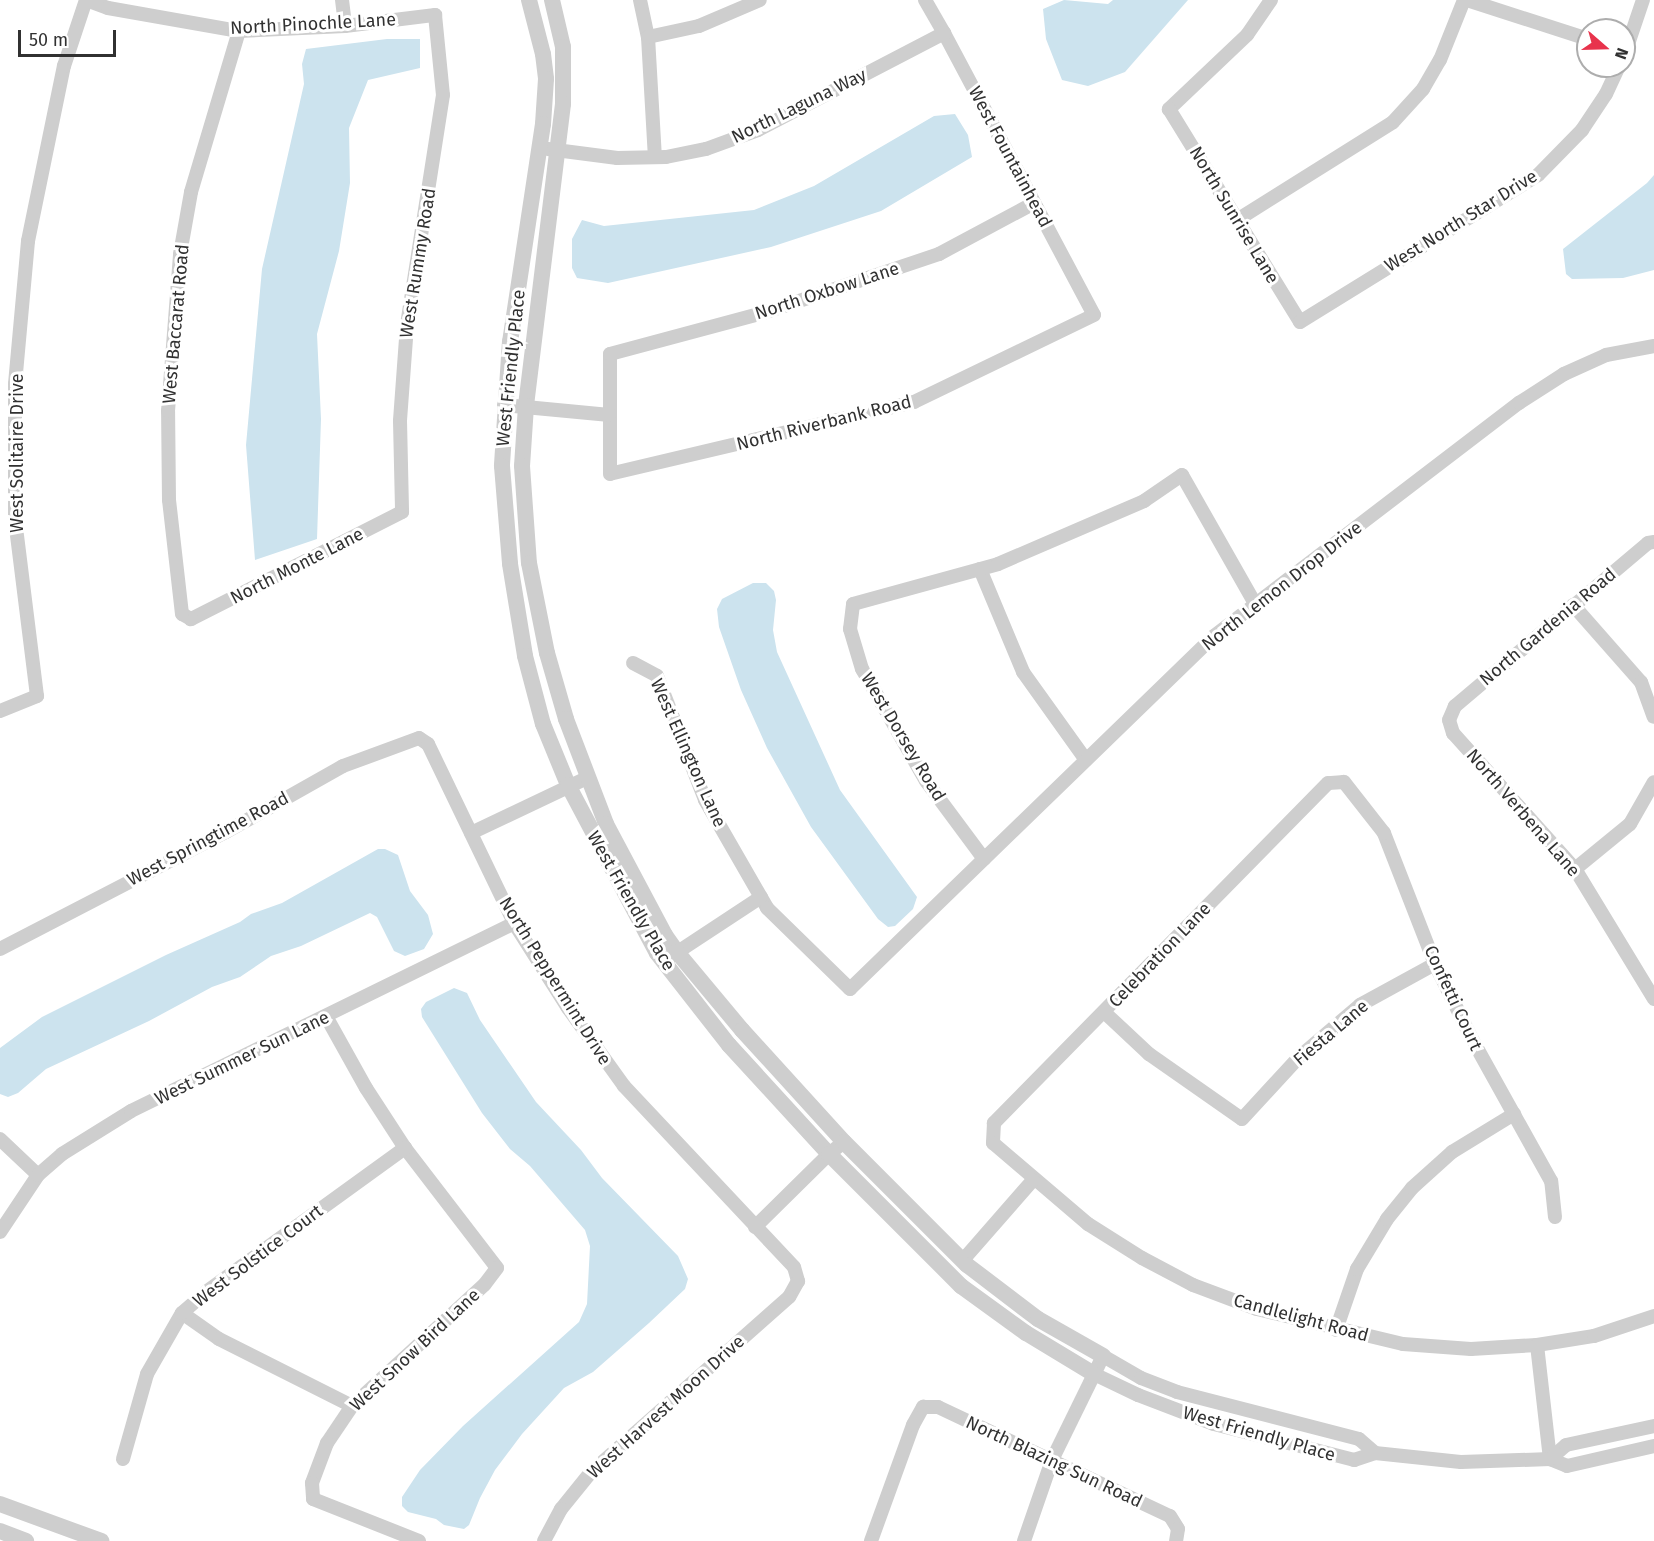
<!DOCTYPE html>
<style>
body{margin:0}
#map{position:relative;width:1654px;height:1541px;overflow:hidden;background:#fff;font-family:"Fira Sans",sans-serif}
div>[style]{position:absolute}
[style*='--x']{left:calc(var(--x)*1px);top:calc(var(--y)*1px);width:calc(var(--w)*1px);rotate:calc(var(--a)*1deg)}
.water>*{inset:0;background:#cce3ee}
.minor>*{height:14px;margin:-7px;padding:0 7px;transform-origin:7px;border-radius:7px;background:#cecece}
.tertiary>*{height:16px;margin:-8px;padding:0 8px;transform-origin:8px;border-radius:8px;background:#cecece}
span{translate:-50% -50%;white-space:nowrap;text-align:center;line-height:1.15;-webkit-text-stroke:6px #fff;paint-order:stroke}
.street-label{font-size:18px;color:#313131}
.north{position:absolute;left:1576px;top:18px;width:60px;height:60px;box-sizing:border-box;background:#fff;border:2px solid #adadad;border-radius:50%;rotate:110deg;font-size:16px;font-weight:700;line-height:24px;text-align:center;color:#313131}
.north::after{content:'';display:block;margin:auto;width:21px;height:27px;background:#e8334c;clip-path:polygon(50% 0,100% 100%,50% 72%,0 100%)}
.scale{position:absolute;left:18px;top:30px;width:98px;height:27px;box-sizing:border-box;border:3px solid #313131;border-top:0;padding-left:8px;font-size:18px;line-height:21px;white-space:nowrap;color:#313131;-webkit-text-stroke:4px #fff;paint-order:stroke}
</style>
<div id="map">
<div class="water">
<div style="clip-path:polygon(1064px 0,1108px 4px,1113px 0,1188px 0,1125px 72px,1088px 86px,1062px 80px,1046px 39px,1043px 9px)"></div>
<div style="clip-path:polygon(387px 39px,420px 39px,420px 68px,368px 80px,349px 128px,350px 183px,339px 251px,317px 334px,321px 419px,317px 539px,255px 560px,246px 445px,262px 269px,304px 84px,302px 64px,306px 49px)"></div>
<div style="clip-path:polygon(955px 114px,968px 135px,972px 157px,881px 211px,771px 247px,608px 283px,577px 278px,572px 268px,572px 239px,582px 220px,604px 226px,754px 210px,814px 186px,934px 116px)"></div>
<div style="clip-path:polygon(1654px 175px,1654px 270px,1623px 278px,1572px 279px,1566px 274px,1563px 249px,1647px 183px)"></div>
<div style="clip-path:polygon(753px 583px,766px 583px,774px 591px,776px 600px,773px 630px,777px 652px,840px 790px,917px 897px,913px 909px,895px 926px,888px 927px,878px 919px,811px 827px,767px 748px,741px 690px,719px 627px,717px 609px,722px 599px)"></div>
<div style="clip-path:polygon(378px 849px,385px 849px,398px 855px,410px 891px,428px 915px,433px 934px,424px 949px,405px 956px,394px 951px,377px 917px,370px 913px,301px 946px,271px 956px,240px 977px,212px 987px,149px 1021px,46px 1069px,18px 1093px,8px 1097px,0 1094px,0 1048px,42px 1017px,166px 955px,240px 922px,251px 914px,282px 903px)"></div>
<div style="clip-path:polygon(454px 988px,467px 993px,480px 1020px,536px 1102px,581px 1150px,602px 1178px,678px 1256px,688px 1279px,685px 1289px,649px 1323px,593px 1372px,564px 1388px,522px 1434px,495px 1470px,480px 1498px,469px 1525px,464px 1529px,444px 1525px,436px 1519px,408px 1512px,402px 1506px,402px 1497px,420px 1470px,463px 1426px,579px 1322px,587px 1304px,590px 1246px,585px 1230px,530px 1166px,510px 1149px,482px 1113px,422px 1017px,421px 1009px,426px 1002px)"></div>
</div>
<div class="minor">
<div style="--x:342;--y:0;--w:26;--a:83"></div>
<div style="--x:640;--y:0;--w:38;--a:78"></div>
<div style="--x:648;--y:37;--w:120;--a:86.7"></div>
<div style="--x:925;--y:0;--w:38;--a:60"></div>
<div style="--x:944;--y:33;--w:319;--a:62"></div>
<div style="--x:1094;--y:315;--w:200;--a:154.2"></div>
<div style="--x:914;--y:402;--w:312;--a:166.7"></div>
<div style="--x:610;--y:474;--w:120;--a:-90"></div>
<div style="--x:610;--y:354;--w:158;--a:-15"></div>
<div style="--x:763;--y:313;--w:186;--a:-18.5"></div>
<div style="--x:939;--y:254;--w:108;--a:-28.2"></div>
<div style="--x:1271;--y:0;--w:42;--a:124.4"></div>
<div style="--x:1247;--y:35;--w:108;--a:136.5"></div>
<div style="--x:1169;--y:109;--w:250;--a:58.4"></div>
<div style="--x:1300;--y:322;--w:280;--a:-31.7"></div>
<div style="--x:1538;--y:175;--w:63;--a:-45.6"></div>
<div style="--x:1582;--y:130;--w:43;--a:-56.3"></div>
<div style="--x:1606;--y:94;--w:31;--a:-65"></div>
<div style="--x:1467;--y:0;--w:127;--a:17.9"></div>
<div style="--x:648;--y:37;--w:52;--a:-12.2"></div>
<div style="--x:699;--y:26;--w:66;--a:-23.1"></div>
<div style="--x:1624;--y:56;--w:59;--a:-71.3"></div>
<div style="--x:548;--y:149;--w:70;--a:7.4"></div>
<div style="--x:617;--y:158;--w:49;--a:-1.2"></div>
<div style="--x:666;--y:157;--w:41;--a:-11.3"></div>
<div style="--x:706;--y:149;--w:55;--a:-20.1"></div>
<div style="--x:758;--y:130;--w:210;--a:-27.5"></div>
<div style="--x:1237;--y:220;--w:184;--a:-32.1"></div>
<div style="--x:1393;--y:122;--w:45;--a:-47.7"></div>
<div style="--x:1423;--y:89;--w:34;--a:-60"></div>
<div style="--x:1440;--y:60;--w:65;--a:-68.2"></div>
<div style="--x:504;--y:405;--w:106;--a:5.4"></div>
<div style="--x:1654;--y:542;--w:6;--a:171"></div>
<div style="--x:1648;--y:543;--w:253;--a:139.8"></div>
<div style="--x:1455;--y:706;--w:15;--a:113"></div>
<div style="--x:1449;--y:720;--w:14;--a:73"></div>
<div style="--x:1453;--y:733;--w:183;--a:48.1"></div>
<div style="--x:1575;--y:869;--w:152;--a:58.7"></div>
<div style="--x:980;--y:569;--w:112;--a:67.3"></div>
<div style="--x:1023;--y:672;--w:108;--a:54.4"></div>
<div style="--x:1573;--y:605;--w:103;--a:48.6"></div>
<div style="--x:1641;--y:682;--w:37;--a:70"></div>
<div style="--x:633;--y:663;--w:27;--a:28"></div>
<div style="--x:657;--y:676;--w:133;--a:68.8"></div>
<div style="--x:705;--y:800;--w:125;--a:60.1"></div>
<div style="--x:767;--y:908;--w:116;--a:44.3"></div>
<div style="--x:850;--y:989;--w:507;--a:-44.12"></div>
<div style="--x:1214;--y:636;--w:384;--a:-37.4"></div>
<div style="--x:1519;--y:403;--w:54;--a:-32.8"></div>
<div style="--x:1564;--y:374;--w:46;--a:-24.3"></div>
<div style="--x:1606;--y:355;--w:49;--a:-10.6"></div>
<div style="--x:0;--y:711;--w:40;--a:-22"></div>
<div style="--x:37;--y:696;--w:177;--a:-97.1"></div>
<div style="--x:15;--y:520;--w:136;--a:-90"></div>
<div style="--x:15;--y:384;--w:144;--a:-84.8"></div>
<div style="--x:28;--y:241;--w:179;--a:-78.4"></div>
<div style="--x:64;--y:66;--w:70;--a:-71.6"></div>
<div style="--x:86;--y:0;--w:23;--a:20"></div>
<div style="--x:108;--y:8;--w:133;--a:10"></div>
<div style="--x:239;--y:31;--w:106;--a:-2.7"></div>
<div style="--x:345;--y:26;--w:91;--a:-7"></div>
<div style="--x:435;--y:15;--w:80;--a:84.3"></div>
<div style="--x:443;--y:95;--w:233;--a:98.9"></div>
<div style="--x:407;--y:325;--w:96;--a:94.2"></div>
<div style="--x:400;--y:421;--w:91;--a:88.7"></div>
<div style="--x:402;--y:512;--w:237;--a:153.1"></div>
<div style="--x:191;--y:619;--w:10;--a:-151"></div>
<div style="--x:182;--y:614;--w:115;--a:-96.5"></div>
<div style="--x:169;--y:500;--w:89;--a:-90.6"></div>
<div style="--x:168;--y:411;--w:157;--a:-85.6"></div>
<div style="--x:180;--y:254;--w:63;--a:-79.9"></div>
<div style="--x:191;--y:192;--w:168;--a:-73.4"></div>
<div style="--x:471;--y:833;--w:128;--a:-25.4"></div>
<div style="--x:984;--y:859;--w:97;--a:-126.6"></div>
<div style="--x:926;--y:781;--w:129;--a:-119.7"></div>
<div style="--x:862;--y:669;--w:42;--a:-106.7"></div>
<div style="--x:850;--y:629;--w:25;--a:-83"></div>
<div style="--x:853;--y:604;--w:150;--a:-15.4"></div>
<div style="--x:998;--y:564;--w:159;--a:-23.3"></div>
<div style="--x:1144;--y:501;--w:46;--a:-34.4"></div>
<div style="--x:1182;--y:475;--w:150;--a:60.4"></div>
<div style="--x:1575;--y:869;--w:71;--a:-39.3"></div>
<div style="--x:1630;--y:824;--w:48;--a:-60.3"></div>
<div style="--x:0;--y:949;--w:254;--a:-27.4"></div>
<div style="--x:226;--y:832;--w:134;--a:-29.4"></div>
<div style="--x:343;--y:766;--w:81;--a:-20.2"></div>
<div style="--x:419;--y:738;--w:11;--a:34"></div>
<div style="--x:428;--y:744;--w:199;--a:64.3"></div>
<div style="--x:514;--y:923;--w:101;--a:57.6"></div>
<div style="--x:568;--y:1008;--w:96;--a:54.3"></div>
<div style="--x:624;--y:1086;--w:248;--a:46.8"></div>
<div style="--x:794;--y:1267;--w:15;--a:74"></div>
<div style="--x:798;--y:1281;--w:18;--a:119"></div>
<div style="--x:789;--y:1297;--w:264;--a:138.5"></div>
<div style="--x:591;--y:1472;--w:48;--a:129"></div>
<div style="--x:561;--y:1509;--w:36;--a:118"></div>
<div style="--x:670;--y:957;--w:109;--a:-33.4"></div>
<div style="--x:1104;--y:1012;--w:62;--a:43"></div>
<div style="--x:1149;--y:1054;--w:113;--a:35"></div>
<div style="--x:1242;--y:1119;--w:83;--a:-47.4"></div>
<div style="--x:1298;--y:1058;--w:82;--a:-40.5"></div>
<div style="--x:1360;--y:1005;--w:85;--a:-28.7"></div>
<div style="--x:327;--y:1018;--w:80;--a:60.9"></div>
<div style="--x:366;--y:1088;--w:72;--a:57"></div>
<div style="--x:405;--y:1148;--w:151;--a:52.5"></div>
<div style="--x:497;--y:1268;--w:21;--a:127"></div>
<div style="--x:484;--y:1285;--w:179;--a:137.5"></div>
<div style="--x:352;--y:1406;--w:45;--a:124"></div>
<div style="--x:327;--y:1443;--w:43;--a:110.6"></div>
<div style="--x:312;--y:1483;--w:16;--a:86"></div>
<div style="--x:313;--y:1499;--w:114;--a:21.6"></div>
<div style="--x:0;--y:1139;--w:52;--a:43.5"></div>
<div style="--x:1555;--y:1217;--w:36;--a:-96"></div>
<div style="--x:1551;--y:1181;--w:162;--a:-119.1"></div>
<div style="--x:1472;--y:1039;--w:84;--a:-116.3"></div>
<div style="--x:1435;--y:964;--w:141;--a:-111.3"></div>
<div style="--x:1384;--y:833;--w:65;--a:-128.1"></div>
<div style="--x:1344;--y:782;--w:16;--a:176"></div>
<div style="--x:1328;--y:783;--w:477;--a:134.5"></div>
<div style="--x:994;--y:1123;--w:20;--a:93"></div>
<div style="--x:993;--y:1143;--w:125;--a:40.5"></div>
<div style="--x:1088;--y:1224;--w:64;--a:32.2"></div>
<div style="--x:1142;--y:1258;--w:58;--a:27.9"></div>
<div style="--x:1193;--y:1285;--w:68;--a:20.6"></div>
<div style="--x:1257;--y:1309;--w:150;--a:13.5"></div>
<div style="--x:1403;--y:1344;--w:68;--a:4.2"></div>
<div style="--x:1471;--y:1349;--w:66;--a:-3.5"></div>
<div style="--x:1537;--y:1345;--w:58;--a:-9"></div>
<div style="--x:1594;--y:1336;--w:63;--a:-18.4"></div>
<div style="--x:755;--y:1227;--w:104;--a:-44.6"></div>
<div style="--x:829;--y:1154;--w:19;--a:-39"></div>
<div style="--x:0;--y:1232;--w:69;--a:-56.3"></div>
<div style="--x:38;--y:1175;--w:32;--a:-41"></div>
<div style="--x:62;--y:1154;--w:81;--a:-31.9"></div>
<div style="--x:131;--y:1111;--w:427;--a:-26.1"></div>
<div style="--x:963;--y:1260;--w:106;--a:-48.8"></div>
<div style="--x:182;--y:1313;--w:45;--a:35.1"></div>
<div style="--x:219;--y:1339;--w:149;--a:26.7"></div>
<div style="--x:1336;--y:1330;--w:65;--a:-71"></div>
<div style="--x:1357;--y:1269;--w:58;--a:-59"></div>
<div style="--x:1387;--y:1219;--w:40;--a:-51"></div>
<div style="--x:1412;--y:1188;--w:54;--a:-42"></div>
<div style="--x:1452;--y:1152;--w:73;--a:-31.5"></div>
<div style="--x:1537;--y:1345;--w:115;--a:83.5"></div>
<div style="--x:1094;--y:1374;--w:49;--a:25.5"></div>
<div style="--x:1138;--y:1395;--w:81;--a:20.9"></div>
<div style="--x:1214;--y:1424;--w:145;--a:14.4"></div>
<div style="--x:1354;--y:1460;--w:22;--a:-18"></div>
<div style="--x:1375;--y:1453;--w:86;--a:6"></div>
<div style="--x:1461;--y:1462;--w:89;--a:-1.9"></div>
<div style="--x:1550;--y:1459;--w:18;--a:22"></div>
<div style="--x:1567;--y:1466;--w:89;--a:-12.9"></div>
<div style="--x:123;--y:1459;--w:88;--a:-74.2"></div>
<div style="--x:147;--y:1374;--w:70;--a:-60.2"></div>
<div style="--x:182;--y:1313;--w:32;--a:-41"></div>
<div style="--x:206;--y:1292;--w:246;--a:-35.9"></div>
<div style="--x:1550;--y:1459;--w:21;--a:-41"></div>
<div style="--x:1566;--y:1445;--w:90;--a:-12.2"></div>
<div style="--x:871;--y:1541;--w:123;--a:-70.1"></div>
<div style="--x:913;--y:1425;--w:21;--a:-61"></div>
<div style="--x:923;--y:1407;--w:15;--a:0"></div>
<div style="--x:938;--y:1407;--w:256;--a:25.2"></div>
<div style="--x:1170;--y:1516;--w:15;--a:58"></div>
<div style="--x:1178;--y:1529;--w:12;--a:99"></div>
<div style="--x:1024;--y:1541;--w:86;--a:-70.9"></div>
<div style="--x:1052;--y:1460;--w:116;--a:-63.9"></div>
<div style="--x:1103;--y:1356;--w:44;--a:30.1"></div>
<div style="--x:1141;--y:1378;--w:39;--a:21"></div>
<div style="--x:1177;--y:1392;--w:188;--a:14.5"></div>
<div style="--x:1359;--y:1439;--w:21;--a:41"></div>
</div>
<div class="tertiary">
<div style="--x:529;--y:0;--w:56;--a:75.5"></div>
<div style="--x:543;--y:54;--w:25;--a:83"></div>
<div style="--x:546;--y:79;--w:45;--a:93.8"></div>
<div style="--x:543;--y:124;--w:219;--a:98.6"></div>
<div style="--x:510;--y:341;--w:125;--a:93.7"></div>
<div style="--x:502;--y:466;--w:98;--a:85.3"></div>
<div style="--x:510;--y:564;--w:93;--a:80.7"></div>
<div style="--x:525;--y:656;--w:70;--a:75.2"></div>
<div style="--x:543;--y:724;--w:66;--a:67.7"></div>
<div style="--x:568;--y:785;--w:190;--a:62.1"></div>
<div style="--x:657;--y:953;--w:117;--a:52"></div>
<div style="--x:729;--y:1045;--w:148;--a:47.5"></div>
<div style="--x:829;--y:1154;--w:187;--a:45"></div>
<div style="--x:961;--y:1286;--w:80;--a:35.9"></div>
<div style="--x:1026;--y:1333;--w:79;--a:31.1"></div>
<div style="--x:552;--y:0;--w:48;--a:76.8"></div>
<div style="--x:563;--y:47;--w:57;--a:90"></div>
<div style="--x:563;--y:104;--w:304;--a:97"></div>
<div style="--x:526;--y:406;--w:60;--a:93.8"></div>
<div style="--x:522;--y:466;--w:97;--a:85.9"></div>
<div style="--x:529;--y:563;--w:92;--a:78.7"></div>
<div style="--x:547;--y:653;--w:69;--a:73.9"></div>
<div style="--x:566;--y:719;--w:112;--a:69.1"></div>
<div style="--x:606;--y:824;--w:126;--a:62"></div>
<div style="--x:665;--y:935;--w:21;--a:55"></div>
<div style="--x:677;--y:952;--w:102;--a:50.2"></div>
<div style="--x:742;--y:1030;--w:151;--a:47.7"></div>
<div style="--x:844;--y:1142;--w:174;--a:45"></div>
<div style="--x:967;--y:1265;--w:89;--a:37.3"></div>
<div style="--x:1038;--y:1319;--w:75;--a:29.6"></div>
<div style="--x:0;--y:1504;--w:108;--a:20.1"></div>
<div style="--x:0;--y:1531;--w:28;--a:21"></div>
</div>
<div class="street-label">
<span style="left:313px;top:24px;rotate:-3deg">North Pinochle Lane</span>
<span style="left:799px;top:106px;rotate:-26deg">North Laguna Way</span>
<span style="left:1010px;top:157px;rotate:62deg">West Fountainhead</span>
<span style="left:1234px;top:215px;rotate:59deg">North Sunrise Lane</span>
<span style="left:1461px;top:221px;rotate:-32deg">West North Star Drive</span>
<span style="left:418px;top:263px;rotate:-81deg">West Rummy Road</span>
<span style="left:827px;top:291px;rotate:-18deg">North Oxbow Lane</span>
<span style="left:176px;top:324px;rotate:-85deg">West Baccarat Road</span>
<span style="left:511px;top:368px;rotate:-84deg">West Friendly Place</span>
<span style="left:824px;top:423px;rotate:-14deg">North Riverbank Road</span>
<span style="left:17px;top:453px;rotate:-90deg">West Solitaire Drive</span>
<span style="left:297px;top:566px;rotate:-27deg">North Monte Lane</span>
<span style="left:1282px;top:586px;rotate:-38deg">North Lemon Drop Drive</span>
<span style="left:1548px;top:627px;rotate:-40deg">North Gardenia Road</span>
<span style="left:903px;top:737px;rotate:59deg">West Dorsey Road</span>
<span style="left:688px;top:753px;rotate:66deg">West Ellington Lane</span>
<span style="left:1523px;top:813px;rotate:49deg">North Verbena Lane</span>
<span style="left:208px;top:839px;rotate:-28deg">West Springtime Road</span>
<span style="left:631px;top:901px;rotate:60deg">West Friendly Place</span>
<span style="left:1160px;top:955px;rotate:-46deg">Celebration Lane</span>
<span style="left:555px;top:981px;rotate:58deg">North Peppermint Drive</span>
<span style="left:1453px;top:998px;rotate:65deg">Confetti Court</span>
<span style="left:1331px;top:1033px;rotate:-40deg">Fiesta Lane</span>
<span style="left:242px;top:1058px;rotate:-26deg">West Summer Sun Lane</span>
<span style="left:258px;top:1256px;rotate:-37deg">West Solstice Court</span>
<span style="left:1301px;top:1318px;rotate:15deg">Candlelight Road</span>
<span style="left:415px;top:1350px;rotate:-43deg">West Snow Bird Lane</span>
<span style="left:666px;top:1407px;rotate:-42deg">West Harvest Moon Drive</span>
<span style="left:1259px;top:1434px;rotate:16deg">West Friendly Place</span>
<span style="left:1054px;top:1462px;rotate:25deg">North Blazing Sun Road</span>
</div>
<div class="north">N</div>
<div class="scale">50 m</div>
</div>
